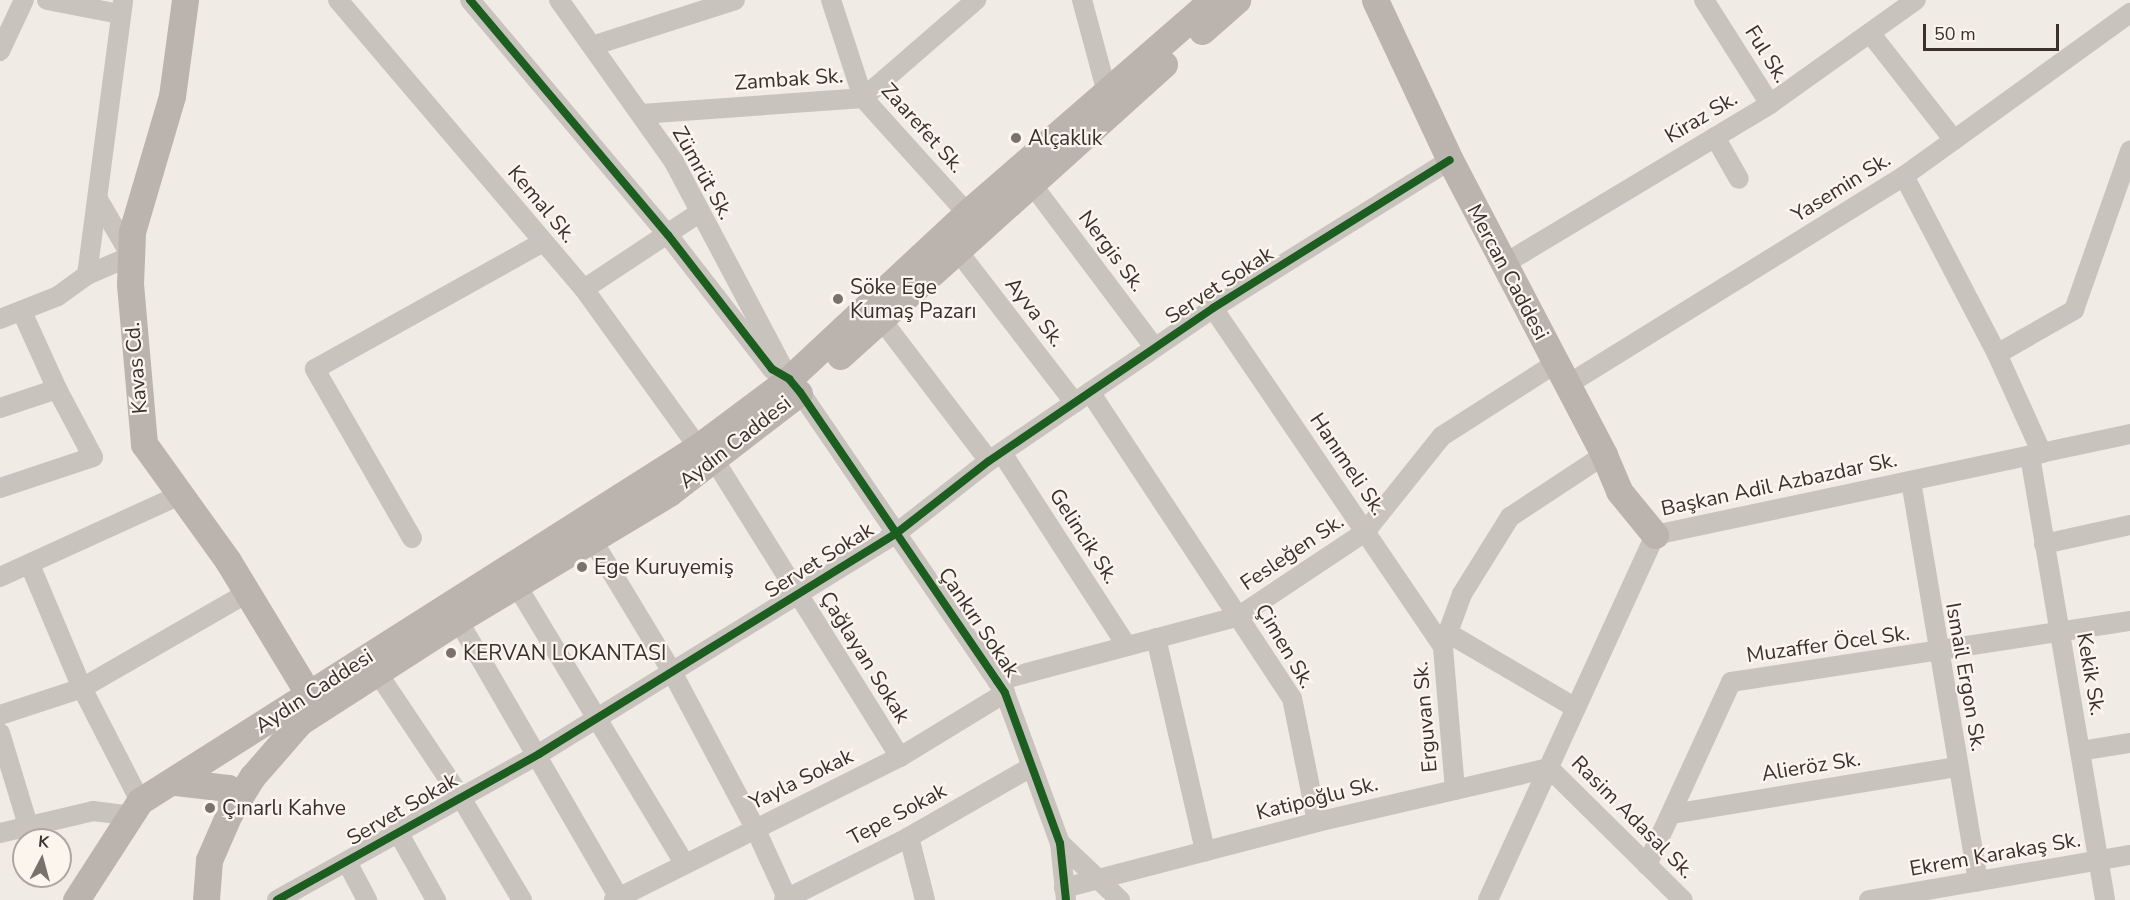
<!DOCTYPE html>
<meta charset="utf-8">
<style>
body{margin:0}
#map{position:relative;width:2130px;height:900px;overflow:hidden;background:#f0ebe5;font-family:"Nunito Sans",sans-serif}
div>[style]{position:absolute}
[style*='--x']{left:calc(var(--x)*1px);top:calc(var(--y)*1px);width:calc(var(--w)*1px);rotate:calc(var(--a)*1deg)}
.street>*{height:20px;margin:-10px;padding:0 10px;transform-origin:10px;border-radius:10px;background:#c9c3be}
.secondary>*{height:27px;margin:-13.5px;padding:0 13.5px;transform-origin:13.5px;border-radius:13.5px;background:#bab3ae}
.cycleway>*{height:8px;margin:-4px;padding:0 4px;transform-origin:4px;border-radius:4px;background:#1b5e20}
.dots>*{width:16px;height:16px;translate:-50% -50%;box-sizing:border-box;border:3px solid #fbf5ee;border-radius:50%}
span{translate:-50% -50%;white-space:nowrap;text-align:center;line-height:1.15;-webkit-text-stroke:4.5px #fbf5ee;paint-order:stroke}
.street-label{font-size:21px;color:#3b302b}
.poi-label{font-size:21px;color:#3b302b}
.left{translate:0 -50%;text-align:left}
.north{position:absolute;left:12px;top:828px;width:60px;height:60px;box-sizing:border-box;background:#fbf5ee;border:2px solid #aea6a0;border-radius:50%;rotate:6deg;font-size:16px;font-weight:700;line-height:24px;text-align:center;color:#3b302b}
.north::after{content:'';display:block;margin:auto;width:21px;height:27px;background:#7a716c;clip-path:polygon(50% 0,100% 100%,50% 72%,0 100%)}
.scale{position:absolute;left:1923px;top:24px;width:136px;height:27px;box-sizing:border-box;border:3px solid #3b302b;border-top:0;padding-left:8px;font-size:18px;line-height:21px;white-space:nowrap;color:#3b302b;-webkit-text-stroke:4px #fbf5ee;paint-order:stroke}
</style>
<div id="map">
<div class="street">
<div style="--x:47;--y:0;--w:74;--a:10.9"></div>
<div style="--x:338;--y:0;--w:380;--a:49.6"></div>
<div style="--x:584;--y:289;--w:195;--a:54.2"></div>
<div style="--x:470;--y:0;--w:307;--a:49.9"></div>
<div style="--x:668;--y:235;--w:170;--a:52.2"></div>
<div style="--x:772;--y:369;--w:20;--a:30"></div>
<div style="--x:559;--y:0;--w:199;--a:54.6"></div>
<div style="--x:674;--y:162;--w:231;--a:62.1"></div>
<div style="--x:831;--y:0;--w:103;--a:71.9"></div>
<div style="--x:863;--y:98;--w:155;--a:47.9"></div>
<div style="--x:1082;--y:0;--w:92;--a:74.9"></div>
<div style="--x:1704;--y:0;--w:123;--a:57.6"></div>
<div style="--x:1870;--y:33;--w:136;--a:51.9"></div>
<div style="--x:592;--y:46;--w:150;--a:-17.8"></div>
<div style="--x:0;--y:51;--w:56;--a:-64.8"></div>
<div style="--x:641;--y:114;--w:223;--a:-4.1"></div>
<div style="--x:863;--y:98;--w:150;--a:-40.9"></div>
<div style="--x:1715;--y:137;--w:48;--a:60.3"></div>
<div style="--x:1904;--y:176;--w:201;--a:62.4"></div>
<div style="--x:1997;--y:354;--w:109;--a:65.6"></div>
<div style="--x:1031;--y:183;--w:206;--a:53.1"></div>
<div style="--x:957;--y:250;--w:193;--a:52.4"></div>
<div style="--x:1504;--y:264;--w:310;--a:-31"></div>
<div style="--x:1770;--y:104;--w:179;--a:-35.5"></div>
<div style="--x:87;--y:275;--w:48;--a:-23.4"></div>
<div style="--x:131;--y:256;--w:64;--a:-120.2"></div>
<div style="--x:584;--y:289;--w:138;--a:-33.5"></div>
<div style="--x:1213;--y:308;--w:409;--a:55.8"></div>
<div style="--x:0;--y:319;--w:62;--a:-21.6"></div>
<div style="--x:58;--y:296;--w:36;--a:-36"></div>
<div style="--x:87;--y:275;--w:277;--a:-82.5"></div>
<div style="--x:881;--y:319;--w:178;--a:52.7"></div>
<div style="--x:1997;--y:354;--w:89;--a:-29.7"></div>
<div style="--x:2074;--y:310;--w:169;--a:-70.6"></div>
<div style="--x:1567;--y:385;--w:397;--a:-31.8"></div>
<div style="--x:1904;--y:176;--w:279;--a:-35.8"></div>
<div style="--x:800;--y:392;--w:364;--a:55.7"></div>
<div style="--x:1005;--y:693;--w:160;--a:69.9"></div>
<div style="--x:1060;--y:843;--w:57;--a:84"></div>
<div style="--x:1090;--y:392;--w:367;--a:56.6"></div>
<div style="--x:1292;--y:698;--w:126;--a:78.6"></div>
<div style="--x:0;--y:408;--w:60;--a:-18.4"></div>
<div style="--x:1002;--y:453;--w:230;--a:57.1"></div>
<div style="--x:2030;--y:456;--w:450;--a:80.4"></div>
<div style="--x:715;--y:461;--w:349;--a:58"></div>
<div style="--x:1911;--y:481;--w:406;--a:80.5"></div>
<div style="--x:0;--y:488;--w:98;--a:-18.4"></div>
<div style="--x:93;--y:457;--w:77;--a:-117.9"></div>
<div style="--x:57;--y:389;--w:85;--a:-114.4"></div>
<div style="--x:412;--y:538;--w:195;--a:-119.9"></div>
<div style="--x:315;--y:369;--w:261;--a:-29.1"></div>
<div style="--x:591;--y:538;--w:154;--a:58.8"></div>
<div style="--x:671;--y:670;--w:179;--a:62"></div>
<div style="--x:755;--y:828;--w:79;--a:65.4"></div>
<div style="--x:2044;--y:544;--w:88;--a:-12.5"></div>
<div style="--x:30;--y:565;--w:134;--a:67.1"></div>
<div style="--x:82;--y:688;--w:127;--a:62.8"></div>
<div style="--x:0;--y:577;--w:198;--a:-24.5"></div>
<div style="--x:517;--y:586;--w:325;--a:58.9"></div>
<div style="--x:458;--y:620;--w:321;--a:59.9"></div>
<div style="--x:1448;--y:633;--w:148;--a:30.4"></div>
<div style="--x:1156;--y:638;--w:219;--a:77"></div>
<div style="--x:379;--y:675;--w:146;--a:56.2"></div>
<div style="--x:460;--y:796;--w:121;--a:59.2"></div>
<div style="--x:997;--y:681;--w:251;--a:-15"></div>
<div style="--x:1239;--y:616;--w:151;--a:-33.7"></div>
<div style="--x:1365;--y:532;--w:123;--a:-51.3"></div>
<div style="--x:1442;--y:436;--w:135;--a:-32.6"></div>
<div style="--x:0;--y:715;--w:86;--a:-18.2"></div>
<div style="--x:82;--y:688;--w:190;--a:-29.9"></div>
<div style="--x:0;--y:733;--w:96;--a:73.1"></div>
<div style="--x:2080;--y:751;--w:51;--a:-9.1"></div>
<div style="--x:1455;--y:790;--w:144;--a:-94.8"></div>
<div style="--x:1443;--y:646;--w:55;--a:-69.9"></div>
<div style="--x:1462;--y:594;--w:91;--a:-58.1"></div>
<div style="--x:1510;--y:517;--w:113;--a:-33.4"></div>
<div style="--x:1672;--y:814;--w:289;--a:-9.4"></div>
<div style="--x:0;--y:833;--w:96;--a:-13.3"></div>
<div style="--x:93;--y:811;--w:38;--a:7"></div>
<div style="--x:399;--y:834;--w:76;--a:60.7"></div>
<div style="--x:909;--y:837;--w:65;--a:75.7"></div>
<div style="--x:1060;--y:843;--w:83;--a:43.5"></div>
<div style="--x:347;--y:862;--w:43;--a:62.2"></div>
<div style="--x:1647;--y:865;--w:201;--a:-65.3"></div>
<div style="--x:1731;--y:682;--w:404;--a:-8.7"></div>
<div style="--x:1064;--y:888;--w:261;--a:-14.6"></div>
<div style="--x:1317;--y:822;--w:238;--a:-13.1"></div>
<div style="--x:1549;--y:768;--w:188;--a:44.6"></div>
<div style="--x:277;--y:900;--w:300;--a:-29.1"></div>
<div style="--x:539;--y:754;--w:422;--a:-31.7"></div>
<div style="--x:898;--y:532;--w:115;--a:-38"></div>
<div style="--x:989;--y:461;--w:271;--a:-34.3"></div>
<div style="--x:1213;--y:308;--w:279;--a:-32"></div>
<div style="--x:614;--y:900;--w:320;--a:-26.6"></div>
<div style="--x:900;--y:757;--w:123;--a:-31.4"></div>
<div style="--x:784;--y:900;--w:140;--a:-26.7"></div>
<div style="--x:909;--y:837;--w:141;--a:-29.8"></div>
<div style="--x:1488;--y:900;--w:401;--a:-65.4"></div>
<div style="--x:1655;--y:535;--w:486;--a:-12"></div>
<div style="--x:1869;--y:900;--w:265;--a:-9.8"></div>
</div>
<div class="secondary">
<div style="--x:185;--y:0;--w:97;--a:97.7"></div>
<div style="--x:172;--y:96;--w:142;--a:106.4"></div>
<div style="--x:132;--y:232;--w:52;--a:92.2"></div>
<div style="--x:130;--y:284;--w:161;--a:85"></div>
<div style="--x:144;--y:444;--w:144;--a:54.3"></div>
<div style="--x:228;--y:561;--w:154;--a:58.8"></div>
<div style="--x:1375;--y:0;--w:177;--a:64.9"></div>
<div style="--x:1450;--y:160;--w:333;--a:62.4"></div>
<div style="--x:1604;--y:455;--w:39;--a:67"></div>
<div style="--x:1619;--y:491;--w:57;--a:50.7"></div>
<div style="--x:1202;--y:31;--w:47;--a:-41.5"></div>
<div style="--x:840;--y:356;--w:436;--a:-42"></div>
<div style="--x:176;--y:782;--w:52;--a:6.6"></div>
<div style="--x:228;--y:788;--w:11;--a:68"></div>
<div style="--x:232;--y:798;--w:16;--a:101"></div>
<div style="--x:76;--y:900;--w:118;--a:-57.1"></div>
<div style="--x:140;--y:801;--w:661;--a:-32.39"></div>
<div style="--x:698;--y:447;--w:114;--a:-36.8"></div>
<div style="--x:789;--y:379;--w:243;--a:-43"></div>
<div style="--x:967;--y:213;--w:325;--a:-41"></div>
<div style="--x:206;--y:900;--w:40;--a:-85.7"></div>
<div style="--x:209;--y:860;--w:50;--a:-66.5"></div>
<div style="--x:229;--y:814;--w:44;--a:-58.1"></div>
<div style="--x:252;--y:777;--w:73;--a:-48.9"></div>
<div style="--x:300;--y:722;--w:188;--a:-32.8"></div>
<div style="--x:458;--y:620;--w:246;--a:-31"></div>
<div style="--x:669;--y:493;--w:164;--a:-37.6"></div>
</div>
<div class="cycleway">
<div style="--x:470;--y:0;--w:307;--a:49.9"></div>
<div style="--x:668;--y:235;--w:170;--a:52.2"></div>
<div style="--x:772;--y:369;--w:20;--a:30"></div>
<div style="--x:789;--y:379;--w:17;--a:50"></div>
<div style="--x:800;--y:392;--w:350;--a:55.7"></div>
<div style="--x:997;--y:681;--w:14;--a:56"></div>
<div style="--x:1005;--y:693;--w:160;--a:69.9"></div>
<div style="--x:1060;--y:843;--w:57;--a:84"></div>
<div style="--x:277;--y:900;--w:300;--a:-29.1"></div>
<div style="--x:539;--y:754;--w:422;--a:-31.7"></div>
<div style="--x:898;--y:532;--w:115;--a:-38"></div>
<div style="--x:989;--y:461;--w:271;--a:-34.3"></div>
<div style="--x:1213;--y:308;--w:279;--a:-32"></div>
</div>
<div class="dots">
<div style="left:1016px;top:138px;background:#7a716c"></div>
<div style="left:838px;top:299px;background:#7a716c"></div>
<div style="left:582px;top:567px;background:#7a716c"></div>
<div style="left:451px;top:653px;background:#7a716c"></div>
<div style="left:210px;top:808px;background:#7a716c"></div>
</div>
<div class="street-label">
<span style="left:1767px;top:54px;rotate:58deg">Ful Sk.</span>
<span style="left:789px;top:79px;rotate:-4deg">Zambak Sk.</span>
<span style="left:1701px;top:117px;rotate:-31deg">Kiraz Sk.</span>
<span style="left:923px;top:128px;rotate:48deg">Zaarefet Sk.</span>
<span style="left:703px;top:173px;rotate:61deg">Zümrüt Sk.</span>
<span style="left:1841px;top:187px;rotate:-32deg">Yasemin Sk.</span>
<span style="left:542px;top:204px;rotate:50deg">Kemal Sk.</span>
<span style="left:1112px;top:251px;rotate:53deg">Nergis Sk.</span>
<span style="left:1508px;top:272px;rotate:62deg">Mercan Caddesi</span>
<span style="left:1219px;top:285px;rotate:-33deg">Servet Sokak</span>
<span style="left:1035px;top:312px;rotate:52deg">Ayva Sk.</span>
<span style="left:136px;top:368px;rotate:-95deg">Kavas Cd.</span>
<span style="left:735px;top:442px;rotate:-38deg">Aydın Caddesi</span>
<span style="left:1348px;top:464px;rotate:56deg">Hanımeli Sk.</span>
<span style="left:1779px;top:484px;rotate:-12deg">Başkan Adil Azbazdar Sk.</span>
<span style="left:1084px;top:536px;rotate:57deg">Gelincik Sk.</span>
<span style="left:1292px;top:552px;rotate:-34deg">Fesleğen Sk.</span>
<span style="left:819px;top:560px;rotate:-32deg">Servet Sokak</span>
<span style="left:979px;top:622px;rotate:56deg">Çankırı Sokak</span>
<span style="left:1828px;top:644px;rotate:-8deg">Muzaffer Öcel Sk.</span>
<span style="left:1285px;top:646px;rotate:59deg">Çimen Sk.</span>
<span style="left:865px;top:657px;rotate:58deg">Çağlayan Sokak</span>
<span style="left:2091px;top:674px;rotate:80deg">Kekik Sk.</span>
<span style="left:1966px;top:677px;rotate:80deg">Ismail Ergon Sk.</span>
<span style="left:314px;top:691px;rotate:-33deg">Aydın Caddesi</span>
<span style="left:1425px;top:717px;rotate:-95deg">Erguvan Sk.</span>
<span style="left:1811px;top:766px;rotate:-9deg">Alieröz Sk.</span>
<span style="left:801px;top:779px;rotate:-26deg">Yayla Sokak</span>
<span style="left:1317px;top:798px;rotate:-14deg">Katipoğlu Sk.</span>
<span style="left:402px;top:809px;rotate:-30deg">Servet Sokak</span>
<span style="left:897px;top:814px;rotate:-28deg">Tepe Sokak</span>
<span style="left:1633px;top:817px;rotate:45deg">Rasim Adasal Sk.</span>
<span style="left:1995px;top:854px;rotate:-10deg">Ekrem Karakaş Sk.</span>
</div>
<div class="poi-label">
<span class="left" style="left:1028px;top:138px">Alçaklık</span>
<span class="left" style="left:850px;top:299px">Söke Ege<br>Kumaş Pazarı</span>
<span class="left" style="left:594px;top:567px">Ege Kuruyemiş</span>
<span class="left" style="left:463px;top:653px">KERVAN LOKANTASI</span>
<span class="left" style="left:222px;top:808px">Çınarlı Kahve</span>
</div>
<div class="north">K</div>
<div class="scale">50 m</div>
</div>
